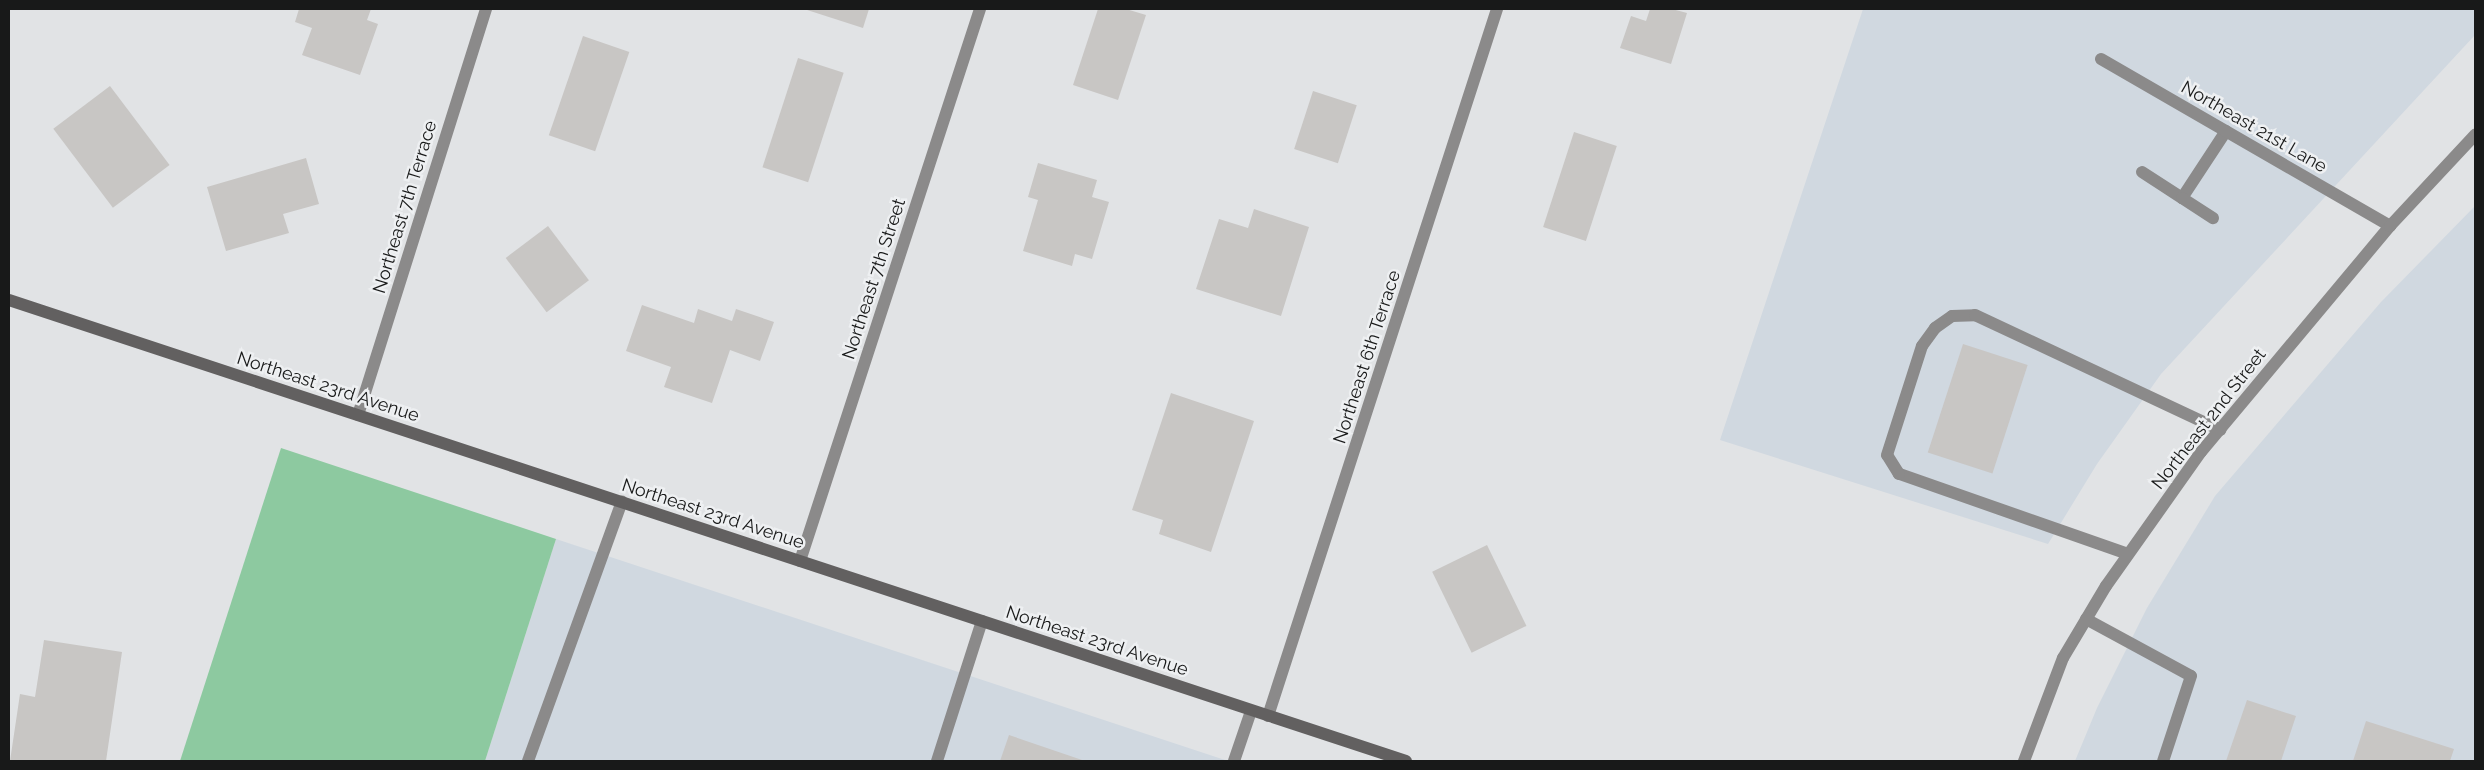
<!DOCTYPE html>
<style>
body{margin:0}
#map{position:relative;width:2484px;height:770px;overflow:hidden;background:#e1e3e5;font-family:Raleway,sans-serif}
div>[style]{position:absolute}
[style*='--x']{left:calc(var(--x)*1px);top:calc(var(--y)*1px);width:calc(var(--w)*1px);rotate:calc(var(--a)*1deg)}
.built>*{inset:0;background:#d0d8e0}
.green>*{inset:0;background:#8dc9a0}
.building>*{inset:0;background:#c8c6c4;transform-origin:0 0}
.service>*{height:12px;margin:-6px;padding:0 6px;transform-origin:6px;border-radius:6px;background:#8b8a8a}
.minor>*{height:12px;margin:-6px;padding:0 6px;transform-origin:6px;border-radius:6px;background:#8b8a8a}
.secondary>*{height:12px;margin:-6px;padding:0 6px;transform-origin:6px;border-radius:6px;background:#626060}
span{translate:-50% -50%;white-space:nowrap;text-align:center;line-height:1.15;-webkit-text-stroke:5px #eef0f2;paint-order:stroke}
.street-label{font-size:18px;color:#181919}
.frame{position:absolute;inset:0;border:10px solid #181919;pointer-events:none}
</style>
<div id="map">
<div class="built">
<div style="clip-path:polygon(1863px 9px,2475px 9px,2475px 35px,2161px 374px,2097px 464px,2048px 544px,1720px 440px)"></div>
<div style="clip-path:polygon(2475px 206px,2475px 761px,2075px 761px,2097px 708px,2147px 608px,2215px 496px,2381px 302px)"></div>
<div style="clip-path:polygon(556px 539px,1228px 761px,485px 761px)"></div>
</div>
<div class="green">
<div style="clip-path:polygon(281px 448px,556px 539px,485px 761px,180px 761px)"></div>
</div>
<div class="building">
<div style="clip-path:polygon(299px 9px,371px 9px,367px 20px,378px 24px,360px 75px,302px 55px,312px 28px,295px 22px)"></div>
<div style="clip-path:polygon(804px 9px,869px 9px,863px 28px)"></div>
<div style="clip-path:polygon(1098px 9px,1126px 9px,1146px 15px,1118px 100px,1073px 85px)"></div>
<div style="clip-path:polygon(1650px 9px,1672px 9px,1687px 13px,1671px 64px,1620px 48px,1631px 16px,1646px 21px)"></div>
<div style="left:583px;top:36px;width:49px;height:105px;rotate:19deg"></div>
<div style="left:798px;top:58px;width:48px;height:115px;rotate:18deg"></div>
<div style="left:110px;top:86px;width:99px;height:71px;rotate:53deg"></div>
<div style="left:1313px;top:91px;width:46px;height:61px;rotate:18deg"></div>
<div style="left:1574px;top:132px;width:45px;height:100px;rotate:18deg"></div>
<div style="clip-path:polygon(306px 158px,319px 204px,283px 214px,289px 233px,226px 251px,207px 187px)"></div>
<div style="clip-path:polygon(1038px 163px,1097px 180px,1092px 197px,1109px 202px,1092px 259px,1075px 254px,1072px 266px,1023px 251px,1038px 200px,1028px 197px)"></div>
<div style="clip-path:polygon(1254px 209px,1309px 227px,1281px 316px,1196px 289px,1219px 219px,1248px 228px)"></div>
<div style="left:548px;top:226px;width:68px;height:53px;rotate:53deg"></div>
<div style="clip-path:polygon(642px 305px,694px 323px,698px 309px,732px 321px,736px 309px,774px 322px,760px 361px,730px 350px,712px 403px,664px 387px,671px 367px,626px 351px)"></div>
<div style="left:1963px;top:344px;width:68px;height:114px;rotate:18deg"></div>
<div style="clip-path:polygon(1171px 393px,1254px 421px,1211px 552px,1159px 534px,1163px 520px,1132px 510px)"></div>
<div style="left:1487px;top:545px;width:90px;height:61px;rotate:64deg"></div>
<div style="clip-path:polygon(44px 640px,122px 652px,106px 761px,10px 761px,20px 694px,35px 697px)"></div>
<div style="clip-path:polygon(2247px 700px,2296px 716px,2281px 761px,2226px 761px)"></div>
<div style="clip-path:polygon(2366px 721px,2454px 749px,2450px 761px,2353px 761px)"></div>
<div style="clip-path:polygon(1009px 735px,1085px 761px,1000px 761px)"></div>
</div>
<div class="service">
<div style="--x:2142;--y:172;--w:48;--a:33"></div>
<div style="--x:2182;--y:198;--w:80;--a:-56.7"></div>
<div style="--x:2182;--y:198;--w:37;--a:33"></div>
<div style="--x:2128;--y:554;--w:243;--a:-160.7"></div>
<div style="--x:1899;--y:474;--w:22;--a:-122"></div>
<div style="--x:1887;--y:455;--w:114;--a:-72.2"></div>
<div style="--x:1922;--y:346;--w:22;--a:-54"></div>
<div style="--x:1935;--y:328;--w:21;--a:-35"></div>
<div style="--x:1952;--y:316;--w:23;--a:-2"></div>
<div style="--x:1975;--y:315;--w:271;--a:25.1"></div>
<div style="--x:2086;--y:619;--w:119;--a:28.5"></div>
<div style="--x:2191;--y:676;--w:89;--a:108.2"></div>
<div style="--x:1234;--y:761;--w:53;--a:-71.2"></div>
</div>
<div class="minor">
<div style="--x:2101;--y:59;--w:334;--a:30"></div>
<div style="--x:358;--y:415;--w:426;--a:-72.5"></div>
<div style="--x:800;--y:561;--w:581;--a:-71.94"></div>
<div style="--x:1268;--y:716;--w:743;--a:-72.05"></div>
<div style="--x:528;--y:761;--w:276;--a:-70.1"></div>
<div style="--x:937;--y:761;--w:147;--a:-72.2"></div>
<div style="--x:2024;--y:761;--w:110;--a:-69.3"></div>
<div style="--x:2063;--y:658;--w:84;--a:-59.2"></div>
<div style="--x:2106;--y:586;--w:164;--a:-54.7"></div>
<div style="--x:2201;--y:452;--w:295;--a:-50.1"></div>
<div style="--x:2390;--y:226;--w:125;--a:-47"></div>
</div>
<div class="secondary">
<div style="--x:9;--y:300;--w:1471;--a:18.26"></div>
</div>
<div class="street-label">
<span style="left:2254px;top:127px;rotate:30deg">Northeast 21st Lane</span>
<span style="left:405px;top:207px;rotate:-73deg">Northeast 7th Terrace</span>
<span style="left:874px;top:279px;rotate:-72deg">Northeast 7th Street</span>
<span style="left:1367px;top:357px;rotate:-72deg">Northeast 6th Terrace</span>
<span style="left:328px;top:387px;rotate:18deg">Northeast 23rd Avenue</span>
<span style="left:2209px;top:419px;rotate:-52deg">Northeast 2nd Street</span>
<span style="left:713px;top:514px;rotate:18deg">Northeast 23rd Avenue</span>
<span style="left:1097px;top:641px;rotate:18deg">Northeast 23rd Avenue</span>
</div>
<div class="frame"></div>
</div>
